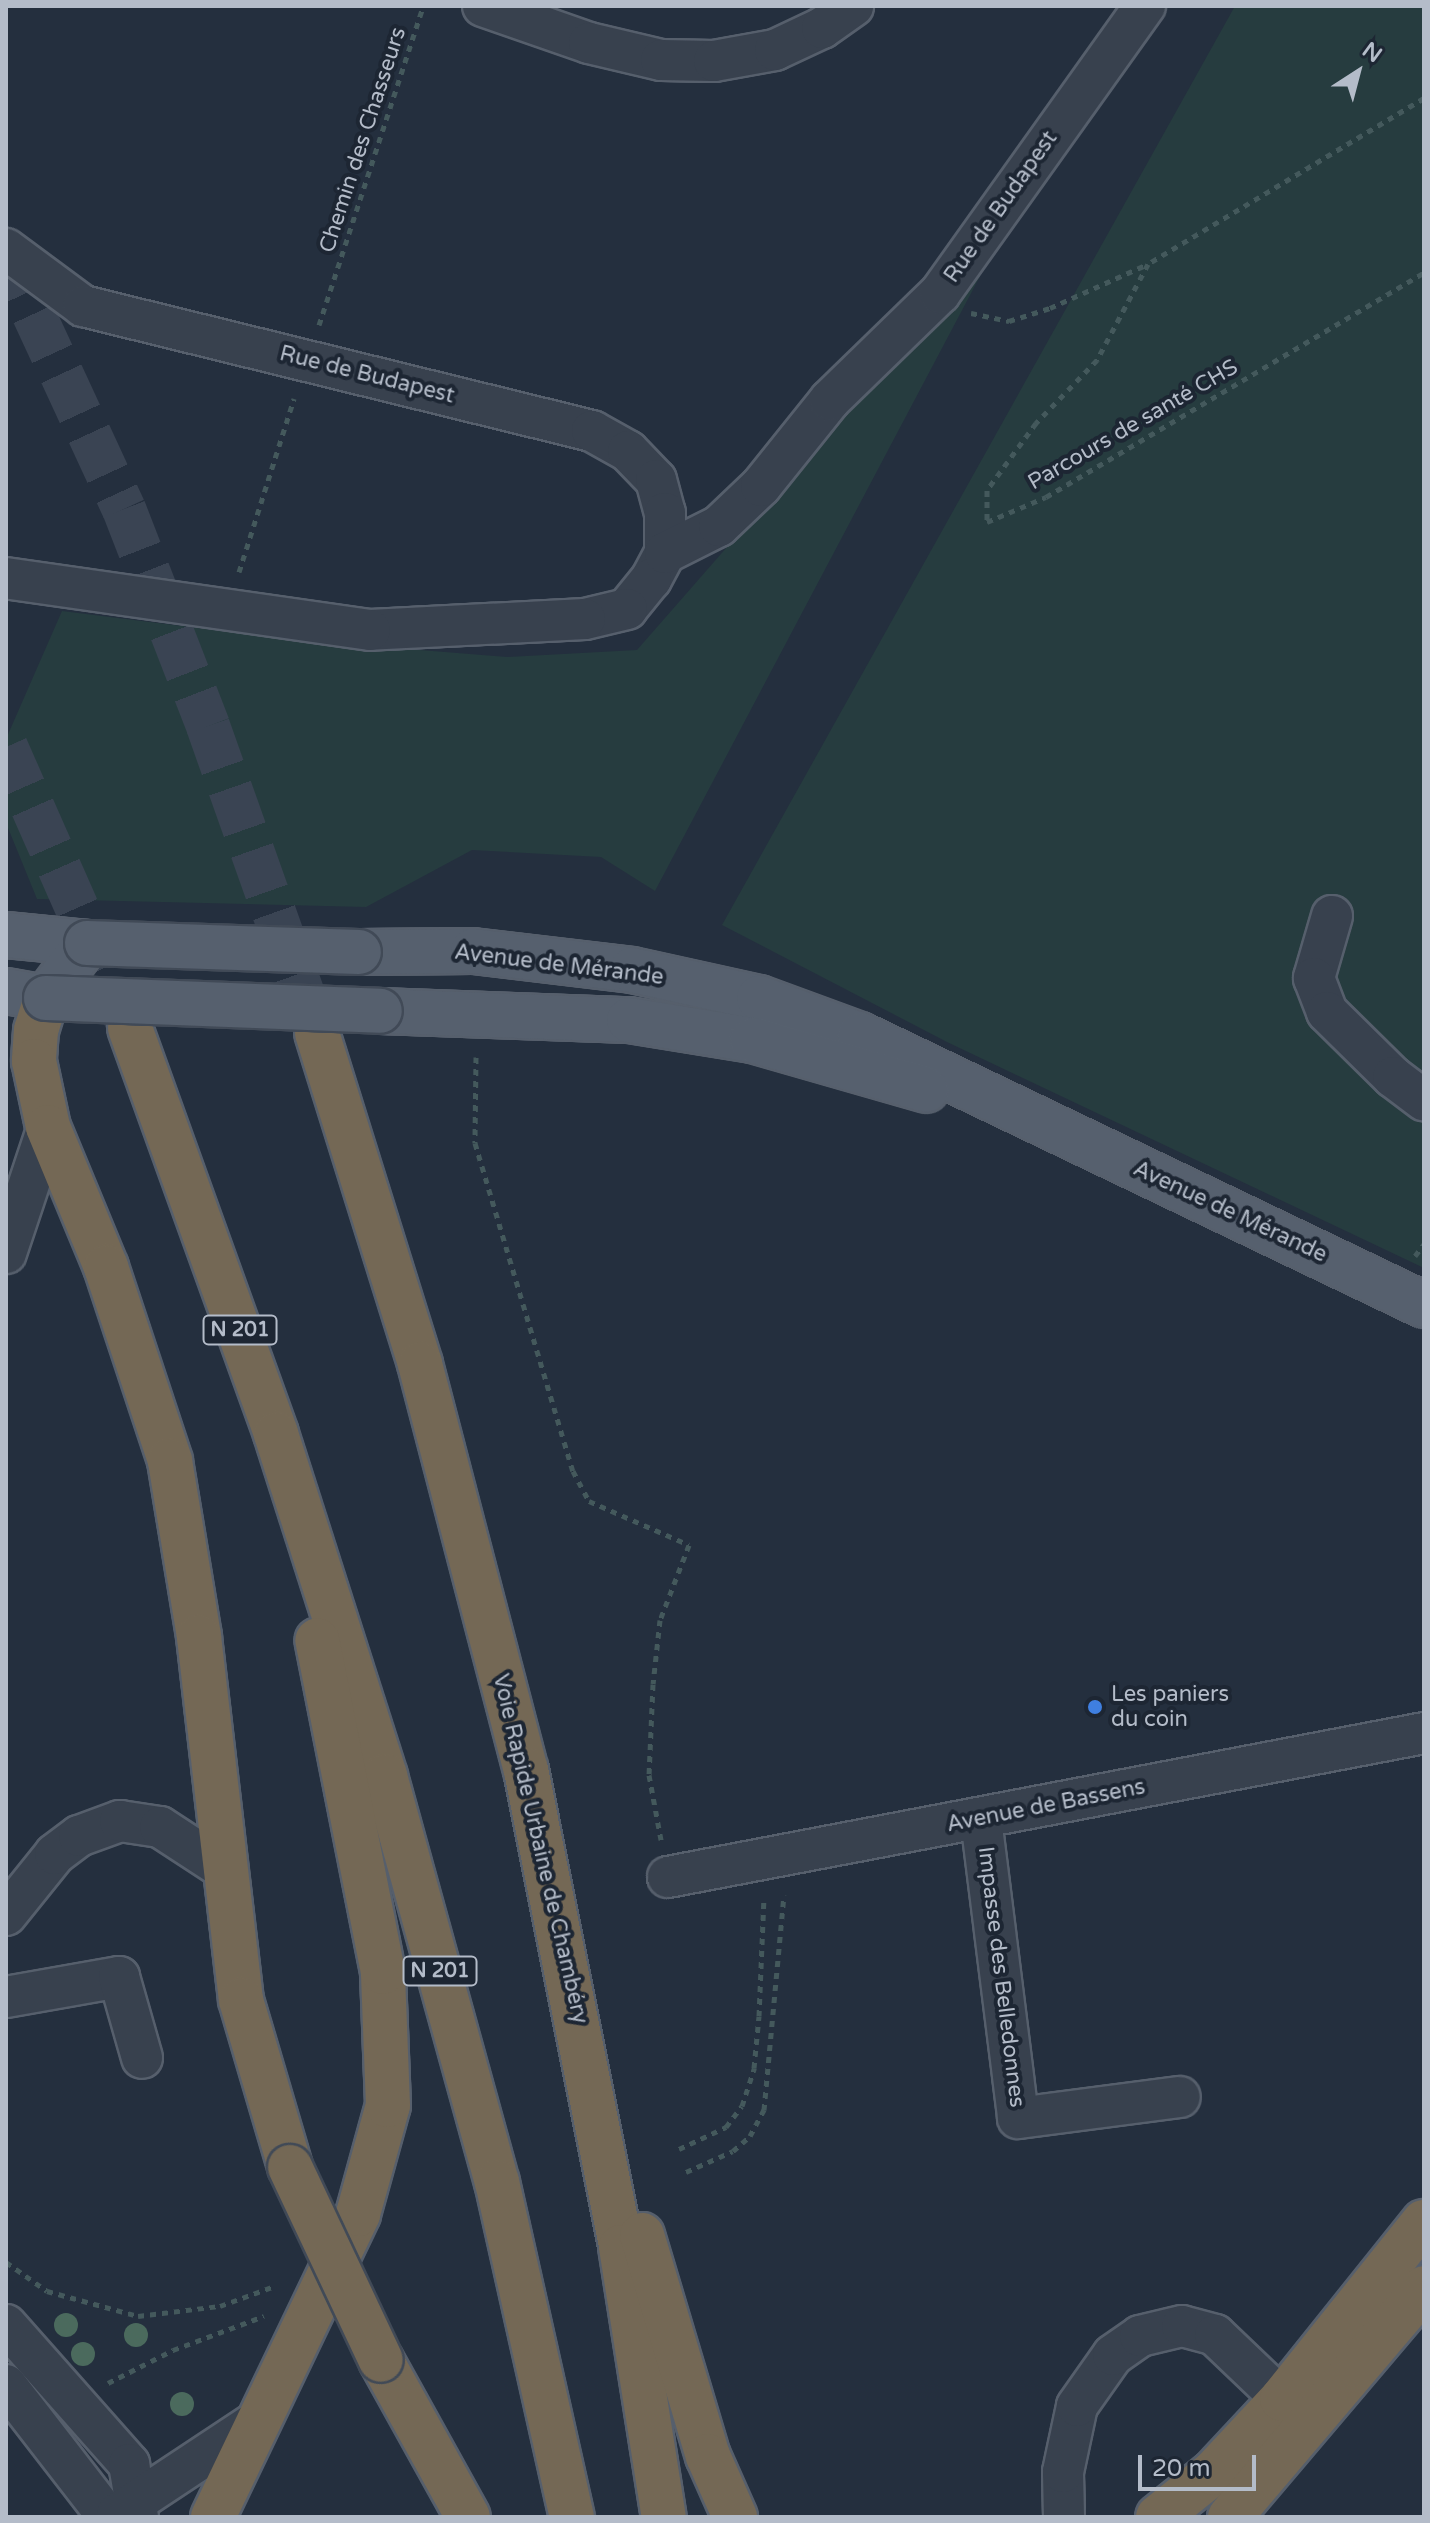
<!DOCTYPE html>
<meta charset="utf-8">
<style>
body{margin:0}
#map{position:relative;width:1430px;height:2523px;overflow:hidden;background:#242f3e;font-family:"Varela Round",sans-serif}
div>[style]{position:absolute}
[style*='--x']{left:calc(var(--x)*1px);top:calc(var(--y)*1px);width:calc(var(--w)*1px);rotate:calc(var(--a)*1deg)}
.green>*{inset:0;background:#263c3f}
.highway-tunnel>*{height:44px;margin-top:-22px;transform-origin:0;background:repeating-linear-gradient(90deg,#3a4453 0 44px,transparent 0 66px)}
.path>*{height:5px;margin-top:-2.5px;transform-origin:0;background:repeating-linear-gradient(90deg,#44595c 0 6px,transparent 0 12px)}
.roads{filter:drop-shadow(2px 0 #565f6c) drop-shadow(-2px 0 #565f6c) drop-shadow(0 2px #565f6c) drop-shadow(0 -2px #565f6c)}
.minor>*{height:40px;margin:-20px;padding:0 20px;transform-origin:20px;border-radius:20px;background:#38414e}
.major>*{height:44px;margin:-22px;padding:0 22px;transform-origin:22px;border-radius:22px;background:#56606e}
.highway>*{height:44px;margin:-22px;padding:0 22px;transform-origin:22px;border-radius:22px;background:#746855}
.bridges{filter:drop-shadow(2px 0 #414a57) drop-shadow(-2px 0 #414a57) drop-shadow(0 2px #414a57) drop-shadow(0 -2px #414a57)}
.major-bridge>*{height:44px;margin:-22px;padding:0 22px;transform-origin:22px;border-radius:22px;background:#56606e}
.highway-bridge>*{height:44px;margin:-22px;padding:0 22px;transform-origin:22px;border-radius:22px;background:#746855}
.trees>*{width:24px;height:24px;margin:-12px;border-radius:50%;background:#4b6a5d}
.dots>*{width:22px;height:22px;translate:-50% -50%;box-sizing:border-box;border:4px solid #1d2633;border-radius:50%}
span{translate:-50% -50%;white-space:nowrap;text-align:center;line-height:1.15;-webkit-text-stroke:8px #1d2633;paint-order:stroke}
.shield-label span{padding:2px 6px;background:#1d2633;border:2px solid;border-radius:6px;-webkit-text-stroke-width:0}
.shield-label{font-size:20px;color:#b4bcc9;font-weight:700}
.street-label{font-size:22px;color:#b4bcc9}
.poi-label{font-size:22px;color:#b4bcc9}
.left{translate:0 -50%;text-align:left}
.frame{position:absolute;inset:0;border:8px solid #b4bcc9;pointer-events:none}
.north{position:absolute;left:1318px;top:32px;width:80px;height:80px;-webkit-text-stroke:6px #1d2633;paint-order:stroke;rotate:36deg;font-size:22px;font-weight:700;line-height:32px;text-align:center;color:#b4bcc9}
.north::after{content:'';display:block;margin:auto;width:28px;height:36px;background:#b4bcc9;clip-path:polygon(50% 0,100% 100%,50% 72%,0 100%)}
.scale{position:absolute;left:1138px;top:2455px;width:118px;height:36px;box-sizing:border-box;border:4px solid #b4bcc9;border-top:0;padding-left:10px;font-size:24px;line-height:28px;white-space:nowrap;color:#b4bcc9;-webkit-text-stroke:6px #1d2633;paint-order:stroke}
</style>
<div id="map">
<div class="green">
<div style="clip-path:polygon(1235px 6px,1424px 6px,1424px 1268px,947px 1042px,722px 925px)"></div>
<div style="clip-path:polygon(1005px 229px,655px 891px,601px 857px,472px 850px,366px 907px,37px 899px,6px 823px,6px 739px,62px 611px,295px 640px,507px 657px,637px 650px)"></div>
</div>
<div class="highway-tunnel">
<div style="--x:6;--y:254;--w:281;--a:65.2"></div>
<div style="--x:124;--y:509;--w:233;--a:68.8"></div>
<div style="--x:208;--y:726;--w:326;--a:70.5"></div>
<div style="--x:6;--y:747;--w:307;--a:66.2"></div>
</div>
<div class="path">
<div style="--x:1424;--y:98;--w:322;--a:149"></div>
<div style="--x:1148;--y:264;--w:109;--a:118"></div>
<div style="--x:1097;--y:360;--w:88;--a:134.1"></div>
<div style="--x:1036;--y:423;--w:83;--a:126.2"></div>
<div style="--x:987;--y:490;--w:32;--a:90"></div>
<div style="--x:987;--y:522;--w:64;--a:-23"></div>
<div style="--x:1046;--y:497;--w:439;--a:-30.7"></div>
<div style="--x:971;--y:313;--w:39;--a:12"></div>
<div style="--x:1009;--y:321;--w:43;--a:-17.6"></div>
<div style="--x:1050;--y:308;--w:107;--a:-24.2"></div>
<div style="--x:319;--y:325;--w:336;--a:-71.9"></div>
<div style="--x:239;--y:572;--w:182;--a:-72.4"></div>
<div style="--x:476;--y:1057;--w:86;--a:90.7"></div>
<div style="--x:475;--y:1143;--w:342;--a:73.4"></div>
<div style="--x:573;--y:1471;--w:34;--a:62"></div>
<div style="--x:589;--y:1501;--w:109;--a:23.7"></div>
<div style="--x:689;--y:1545;--w:80;--a:111.1"></div>
<div style="--x:660;--y:1620;--w:64;--a:96.2"></div>
<div style="--x:653;--y:1684;--w:91;--a:92.5"></div>
<div style="--x:649;--y:1775;--w:66;--a:79.5"></div>
<div style="--x:1415;--y:1256;--w:15;--a:-53"></div>
<div style="--x:679;--y:2149;--w:52;--a:-25.1"></div>
<div style="--x:726;--y:2127;--w:26;--a:-53"></div>
<div style="--x:742;--y:2106;--w:40;--a:-72"></div>
<div style="--x:754;--y:2068;--w:52;--a:-84.5"></div>
<div style="--x:759;--y:2016;--w:117;--a:-87.6"></div>
<div style="--x:686;--y:2172;--w:51;--a:-24.1"></div>
<div style="--x:733;--y:2151;--w:23;--a:-41"></div>
<div style="--x:750;--y:2136;--w:30;--a:-62"></div>
<div style="--x:764;--y:2110;--w:216;--a:-84.7"></div>
<div style="--x:6;--y:2262;--w:50;--a:35.3"></div>
<div style="--x:47;--y:2291;--w:94;--a:15.4"></div>
<div style="--x:138;--y:2316;--w:83;--a:-7"></div>
<div style="--x:220;--y:2306;--w:55;--a:-20.1"></div>
<div style="--x:108;--y:2383;--w:73;--a:-26.9"></div>
<div style="--x:173;--y:2350;--w:97;--a:-20.5"></div>
</div>
<div class="roads">
<div class="minor">
<div style="--x:483;--y:6;--w:112;--a:19.2"></div>
<div style="--x:589;--y:43;--w:74;--a:13.3"></div>
<div style="--x:661;--y:60;--w:53;--a:1.1"></div>
<div style="--x:714;--y:61;--w:62;--a:-10.2"></div>
<div style="--x:775;--y:50;--w:52;--a:-25.1"></div>
<div style="--x:822;--y:28;--w:38;--a:-35"></div>
<div style="--x:6;--y:249;--w:96;--a:36.5"></div>
<div style="--x:83;--y:306;--w:524;--a:13.8"></div>
<div style="--x:592;--y:431;--w:41;--a:29.1"></div>
<div style="--x:628;--y:451;--w:40;--a:46"></div>
<div style="--x:656;--y:480;--w:34;--a:75"></div>
<div style="--x:665;--y:513;--w:40;--a:90"></div>
<div style="--x:665;--y:553;--w:30;--a:118"></div>
<div style="--x:651;--y:579;--w:38;--a:129"></div>
<div style="--x:627;--y:609;--w:43;--a:166.6"></div>
<div style="--x:585;--y:619;--w:215;--a:177.1"></div>
<div style="--x:370;--y:630;--w:368;--a:-171.9"></div>
<div style="--x:665;--y:553;--w:60;--a:-26.6"></div>
<div style="--x:719;--y:526;--w:58;--a:-43.6"></div>
<div style="--x:761;--y:486;--w:110;--a:-51.3"></div>
<div style="--x:830;--y:400;--w:153;--a:-44.2"></div>
<div style="--x:940;--y:293;--w:353;--a:-54.5"></div>
<div style="--x:1332;--y:916;--w:65;--a:106.2"></div>
<div style="--x:1314;--y:978;--w:36;--a:69"></div>
<div style="--x:1327;--y:1012;--w:93;--a:44.6"></div>
<div style="--x:1393;--y:1077;--w:39;--a:37"></div>
<div style="--x:6;--y:1253;--w:133;--a:-71.6"></div>
<div style="--x:981;--y:1819;--w:301;--a:82.9"></div>
<div style="--x:1018;--y:2118;--w:163;--a:-7.4"></div>
<div style="--x:668;--y:1877;--w:770;--a:-10.78"></div>
<div style="--x:6;--y:1915;--w:78;--a:-51.2"></div>
<div style="--x:55;--y:1854;--w:30;--a:-37"></div>
<div style="--x:79;--y:1836;--w:44;--a:-20.1"></div>
<div style="--x:120;--y:1821;--w:40;--a:8.5"></div>
<div style="--x:160;--y:1827;--w:75;--a:33.1"></div>
<div style="--x:6;--y:1997;--w:115;--a:-10"></div>
<div style="--x:119;--y:1977;--w:84;--a:74.1"></div>
<div style="--x:6;--y:2325;--w:186;--a:48.5"></div>
<div style="--x:129;--y:2464;--w:54;--a:80.4"></div>
<div style="--x:6;--y:2385;--w:167;--a:52.3"></div>
<div style="--x:117;--y:2514;--w:163;--a:-33.5"></div>
<div style="--x:1064;--y:2517;--w:45;--a:-91.3"></div>
<div style="--x:1063;--y:2472;--w:67;--a:-78"></div>
<div style="--x:1077;--y:2406;--w:62;--a:-54.8"></div>
<div style="--x:1113;--y:2355;--w:33;--a:-35"></div>
<div style="--x:1140;--y:2336;--w:43;--a:-13.4"></div>
<div style="--x:1182;--y:2326;--w:34;--a:15"></div>
<div style="--x:1215;--y:2335;--w:93;--a:43.7"></div>
</div>
<div class="major">
<div style="--x:6;--y:935;--w:81;--a:5.6"></div>
<div style="--x:359;--y:952;--w:114;--a:-0.5"></div>
<div style="--x:473;--y:951;--w:160;--a:6.8"></div>
<div style="--x:632;--y:970;--w:130;--a:12.4"></div>
<div style="--x:759;--y:998;--w:108;--a:20.1"></div>
<div style="--x:860;--y:1035;--w:625;--a:25.58"></div>
<div style="--x:6;--y:991;--w:41;--a:9.9"></div>
<div style="--x:46;--y:998;--w:69;--a:-53.3"></div>
<div style="--x:380;--y:1011;--w:249;--a:2.1"></div>
<div style="--x:629;--y:1020;--w:125;--a:9.2"></div>
<div style="--x:752;--y:1040;--w:181;--a:16"></div>
</div>
<div class="highway">
<div style="--x:46;--y:998;--w:34;--a:107"></div>
<div style="--x:36;--y:1030;--w:31;--a:94"></div>
<div style="--x:34;--y:1061;--w:67;--a:78"></div>
<div style="--x:48;--y:1127;--w:152;--a:67.5"></div>
<div style="--x:106;--y:1267;--w:204;--a:71.7"></div>
<div style="--x:170;--y:1461;--w:178;--a:80.6"></div>
<div style="--x:199;--y:1637;--w:365;--a:83.4"></div>
<div style="--x:241;--y:2000;--w:174;--a:73.6"></div>
<div style="--x:130;--y:1028;--w:431;--a:70.2"></div>
<div style="--x:276;--y:1434;--w:359;--a:72.3"></div>
<div style="--x:385;--y:1776;--w:421;--a:74.6"></div>
<div style="--x:497;--y:2182;--w:343;--a:77.4"></div>
<div style="--x:317;--y:1033;--w:347;--a:72.7"></div>
<div style="--x:420;--y:1364;--w:420;--a:75.4"></div>
<div style="--x:526;--y:1770;--w:486;--a:78.7"></div>
<div style="--x:621;--y:2247;--w:273;--a:81"></div>
<div style="--x:642;--y:2235;--w:231;--a:73.4"></div>
<div style="--x:708;--y:2456;--w:67;--a:66.1"></div>
<div style="--x:381;--y:2360;--w:179;--a:61"></div>
<div style="--x:213;--y:2517;--w:336;--a:-64.4"></div>
<div style="--x:358;--y:2214;--w:113;--a:-74.6"></div>
<div style="--x:388;--y:2105;--w:133;--a:-92.2"></div>
<div style="--x:383;--y:1972;--w:338;--a:-101.2"></div>
<div style="--x:1158;--y:2517;--w:70;--a:-38.7"></div>
<div style="--x:1213;--y:2473;--w:101;--a:-47"></div>
<div style="--x:1282;--y:2399;--w:227;--a:-51.3"></div>
<div style="--x:1230;--y:2517;--w:300;--a:-49.7"></div>
</div>
</div>
<div class="bridges">
<div class="major-bridge">
<div style="--x:87;--y:943;--w:272;--a:1.9"></div>
<div style="--x:46;--y:998;--w:334;--a:2.2"></div>
</div>
<div class="highway-bridge">
<div style="--x:290;--y:2167;--w:213;--a:64.8"></div>
</div>
</div>
<div class="trees">
<div style="left:66px;top:2325px"></div>
<div style="left:136px;top:2335px"></div>
<div style="left:83px;top:2354px"></div>
<div style="left:182px;top:2404px"></div>
</div>
<div class="dots">
<div style="left:1095px;top:1707px;background:#3f7fe0"></div>
</div>
<div class="shield-label">
<span style="left:240px;top:1330px">N 201</span>
<span style="left:440px;top:1971px">N 201</span>
</div>
<div class="street-label">
<span style="left:363px;top:140px;rotate:-72deg">Chemin des Chasseurs</span>
<span style="left:1001px;top:207px;rotate:-55deg">Rue de Budapest</span>
<span style="left:367px;top:375px;rotate:14deg">Rue de Budapest</span>
<span style="left:1133px;top:425px;rotate:-30deg">Parcours de santé CHS</span>
<span style="left:559px;top:965px;rotate:7deg">Avenue de Mérande</span>
<span style="left:1230px;top:1212px;rotate:25deg">Avenue de Mérande</span>
<span style="left:1046px;top:1806px;rotate:-11deg">Avenue de Bassens</span>
<span style="left:540px;top:1849px;rotate:77deg">Voie Rapide Urbaine de Chambéry</span>
<span style="left:1001px;top:1977px;rotate:83deg">Impasse des Belledonnes</span>
</div>
<div class="poi-label">
<span class="left" style="left:1111px;top:1707px">Les paniers<br>du coin</span>
</div>
<div class="frame"></div>
<div class="north">N</div>
<div class="scale">20 m</div>
</div>
